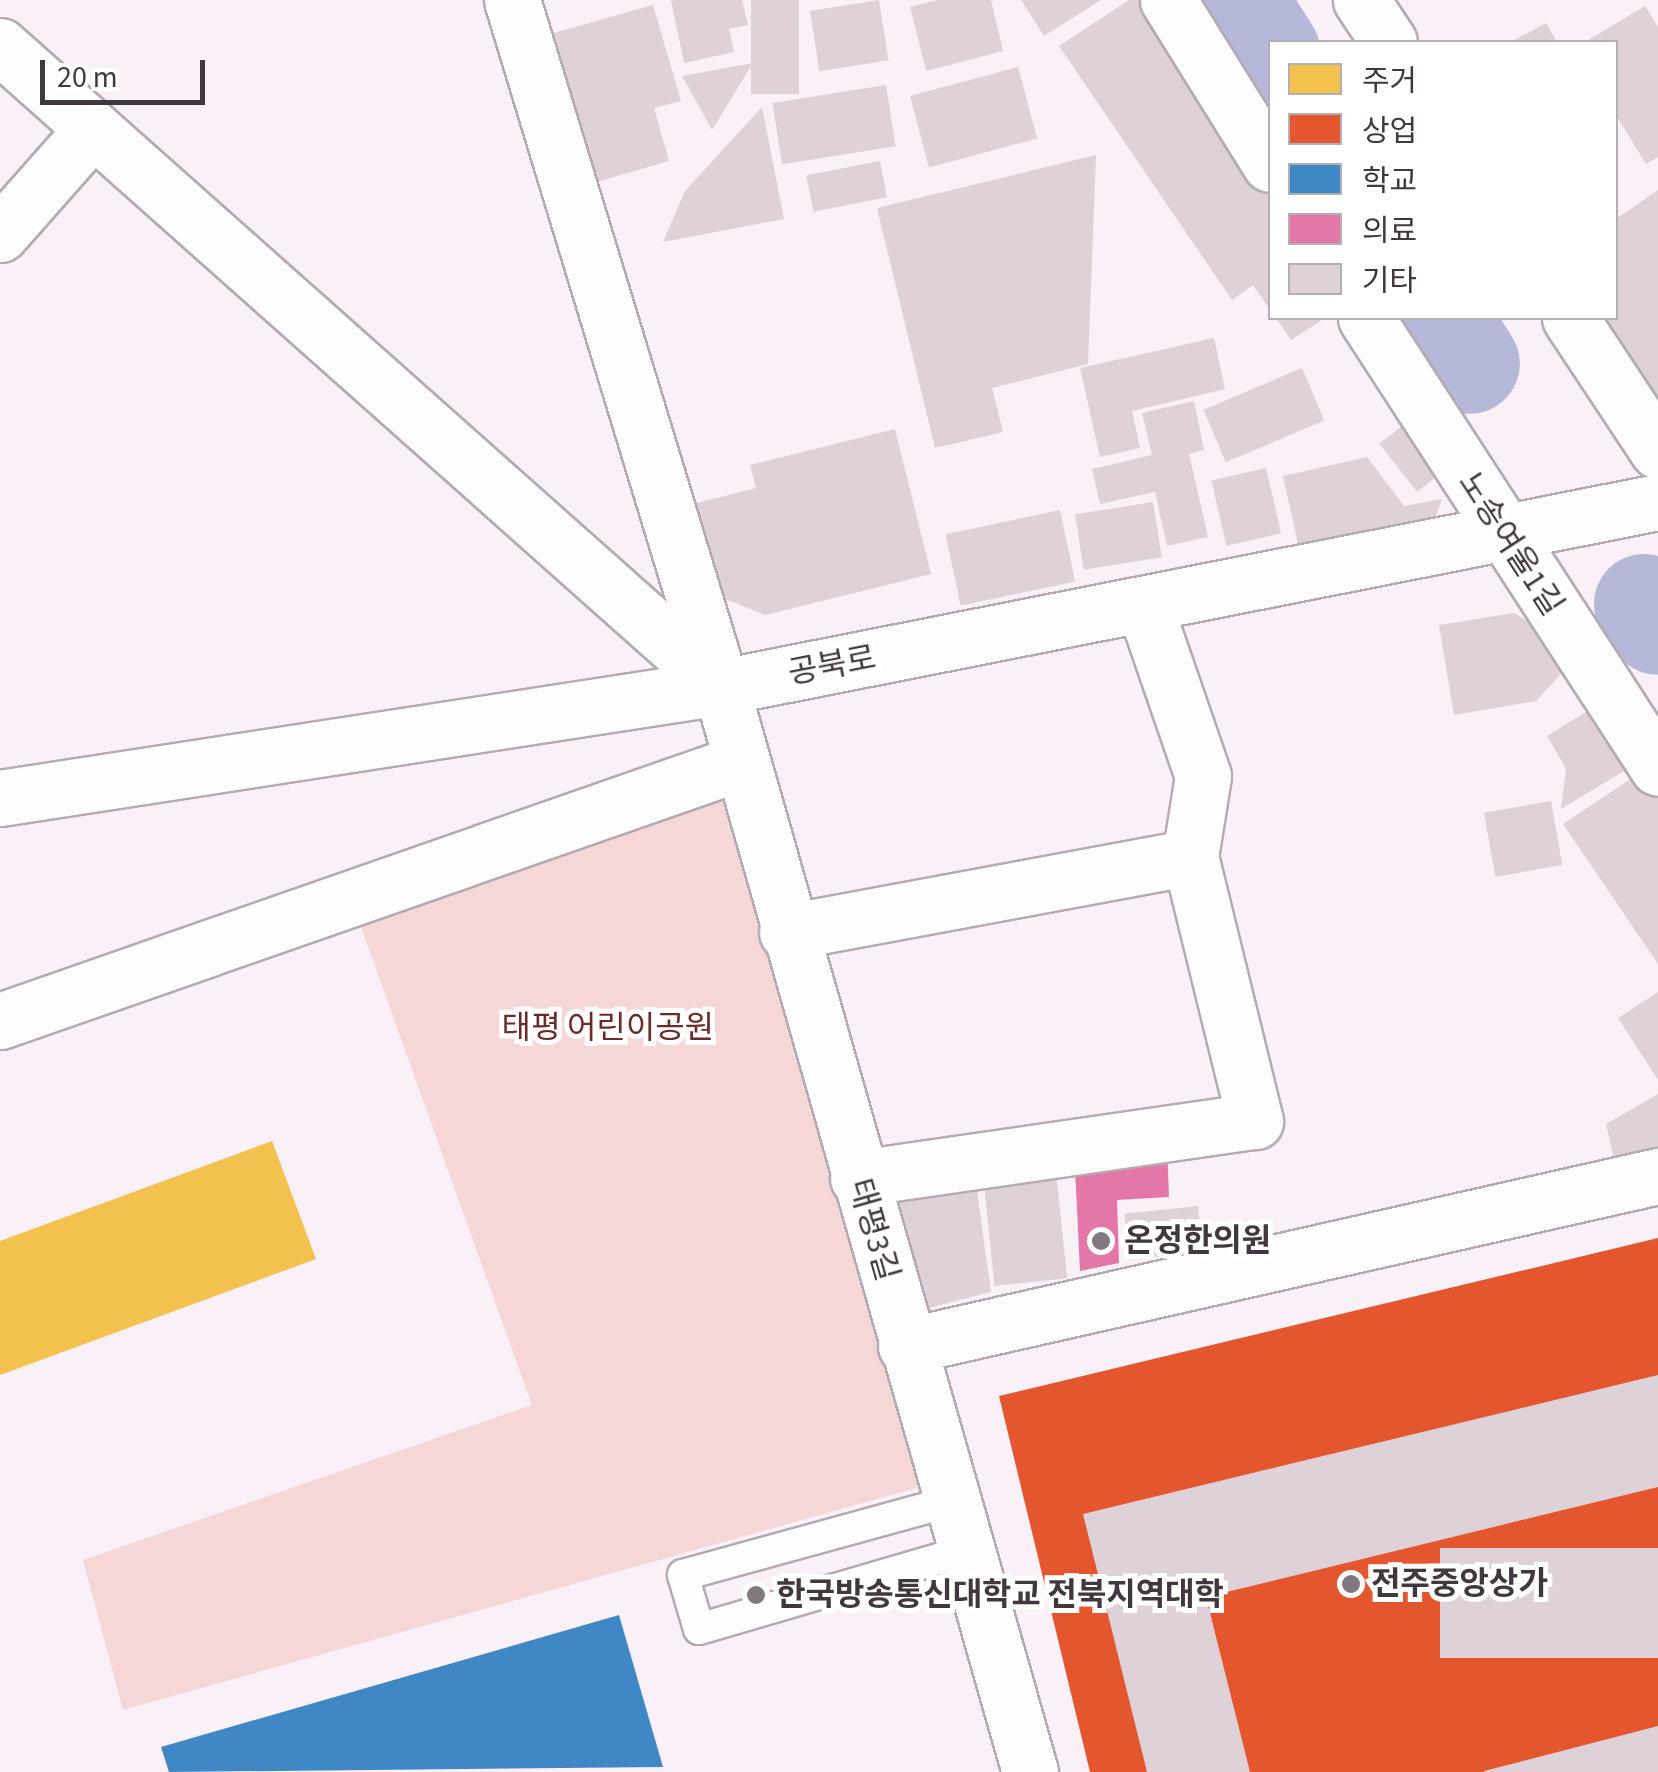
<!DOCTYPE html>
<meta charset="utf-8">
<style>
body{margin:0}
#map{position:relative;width:1658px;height:1772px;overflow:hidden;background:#faf0f8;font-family:"Source Sans 3","Noto Sans KR",sans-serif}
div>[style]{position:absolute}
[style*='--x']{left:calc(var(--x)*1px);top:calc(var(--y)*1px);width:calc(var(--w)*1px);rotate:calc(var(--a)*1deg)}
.green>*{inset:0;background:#f5d7d8}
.homes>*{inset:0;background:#f2c14e;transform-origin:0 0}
.shops>*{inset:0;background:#e4572e}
.schools>*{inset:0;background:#3f88c5}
.health>*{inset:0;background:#e377a8}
.river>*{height:100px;margin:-50px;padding:0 50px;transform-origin:50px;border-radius:50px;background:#b5b8d8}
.building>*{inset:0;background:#dfd1d8;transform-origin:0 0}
.roads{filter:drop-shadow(2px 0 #b4abb2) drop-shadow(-2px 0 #b4abb2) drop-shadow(0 2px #b4abb2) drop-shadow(0 -2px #b4abb2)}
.lane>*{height:30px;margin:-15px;padding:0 15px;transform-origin:15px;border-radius:15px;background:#fefdfe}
.street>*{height:55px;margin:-27.5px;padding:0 27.5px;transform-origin:27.5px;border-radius:27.5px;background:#fefdfe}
.secondary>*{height:55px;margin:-27.5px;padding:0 27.5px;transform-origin:27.5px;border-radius:27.5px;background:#fefdfe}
.dots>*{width:28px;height:28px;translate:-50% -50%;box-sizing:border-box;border:5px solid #fff;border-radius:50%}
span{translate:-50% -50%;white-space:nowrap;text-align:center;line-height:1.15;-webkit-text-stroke:10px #fff;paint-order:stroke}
.street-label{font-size:32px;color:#40373f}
.park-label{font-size:32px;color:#6b2b2a}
.poi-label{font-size:32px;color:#40373f;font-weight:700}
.left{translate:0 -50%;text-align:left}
.legend{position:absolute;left:1268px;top:40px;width:350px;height:280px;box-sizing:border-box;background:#fff;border:2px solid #b3afb2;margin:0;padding:12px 18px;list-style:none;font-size:30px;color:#40373f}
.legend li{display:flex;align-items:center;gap:20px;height:50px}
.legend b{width:50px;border:2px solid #b3afb2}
.scale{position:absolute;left:40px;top:60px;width:165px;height:45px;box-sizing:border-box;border:5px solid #40373f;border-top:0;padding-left:12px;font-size:30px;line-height:35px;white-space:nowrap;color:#40373f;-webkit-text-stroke:8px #fff;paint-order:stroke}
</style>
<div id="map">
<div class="green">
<div style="clip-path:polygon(739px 763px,945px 1480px,123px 1710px,83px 1560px,532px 1405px,351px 899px)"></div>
</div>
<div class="homes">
<div style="clip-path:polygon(272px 1141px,316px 1259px,0 1375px,0 1241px)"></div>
<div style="clip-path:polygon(1658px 1375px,1658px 1487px,1206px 1597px,1250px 1772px,1147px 1772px,1083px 1514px)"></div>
<div style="left:1658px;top:1548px;width:110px;height:218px;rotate:90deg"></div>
<div style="clip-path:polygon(1658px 1726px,1658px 1772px,1484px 1772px,1484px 1771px)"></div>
</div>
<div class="shops">
<div style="clip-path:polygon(1658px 1238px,1658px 1772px,1090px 1772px,999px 1396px)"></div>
</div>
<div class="schools">
<div style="clip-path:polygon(619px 1615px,663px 1767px,169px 1772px,161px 1747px)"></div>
</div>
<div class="health">
<div style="clip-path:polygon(1167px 1144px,1169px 1197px,1117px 1200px,1119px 1263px,1080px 1271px,1074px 1148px)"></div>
</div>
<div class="river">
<div style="--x:1237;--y:0;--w:62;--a:57.6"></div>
<div style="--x:1441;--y:318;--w:54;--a:57.8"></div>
<div style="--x:1644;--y:604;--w:25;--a:56"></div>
</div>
<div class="building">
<div style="clip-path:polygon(671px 0,742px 0,748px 25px,729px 29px,734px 52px,684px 63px)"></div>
<div style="left:751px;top:0;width:48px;height:94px"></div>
<div style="left:879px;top:0;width:61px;height:70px;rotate:81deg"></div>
<div style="clip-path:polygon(937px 0,991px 0,1003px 51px,926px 71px,910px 7px)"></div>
<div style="clip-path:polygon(1021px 0,1101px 0,1044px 36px)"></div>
<div style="clip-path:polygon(1129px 0,1148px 0,1270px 181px,1270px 310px,1253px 285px,1232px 300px,1059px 46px)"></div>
<div style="clip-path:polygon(653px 5px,681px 101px,654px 108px,669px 161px,586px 185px,543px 36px)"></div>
<div style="clip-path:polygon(1645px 6px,1658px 27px,1658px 157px,1646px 164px,1616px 115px,1616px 42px,1585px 42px)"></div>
<div style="clip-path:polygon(1546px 23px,1557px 42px,1511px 42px)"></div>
<div style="clip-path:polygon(753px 63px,712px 130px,682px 76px)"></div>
<div style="left:1018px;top:67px;width:74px;height:112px;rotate:75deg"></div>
<div style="left:886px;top:85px;width:62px;height:115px;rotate:81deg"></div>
<div style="clip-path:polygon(762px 107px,784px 219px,663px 242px,685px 191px)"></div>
<div style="clip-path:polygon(1096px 155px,1088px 364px,992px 388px,1003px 432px,935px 448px,877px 208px)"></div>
<div style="left:880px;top:161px;width:37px;height:75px;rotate:79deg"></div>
<div style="clip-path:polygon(1658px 190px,1658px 401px,1601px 318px,1616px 318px,1616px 219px)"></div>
<div style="clip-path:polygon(1276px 318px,1325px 318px,1291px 340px)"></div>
<div style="clip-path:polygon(1214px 338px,1225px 389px,1132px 411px,1140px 448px,1100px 457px,1080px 368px)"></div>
<div style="left:1302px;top:368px;width:57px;height:107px;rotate:67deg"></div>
<div style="clip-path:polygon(1194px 401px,1204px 450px,1189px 454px,1208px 537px,1167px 546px,1155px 492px,1100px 504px,1092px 469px,1152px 455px,1142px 413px)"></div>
<div style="left:1411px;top:419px;width:61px;height:40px;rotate:52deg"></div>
<div style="clip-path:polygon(895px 429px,931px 574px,765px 615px,710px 593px,689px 505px,756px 488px,750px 465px)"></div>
<div style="clip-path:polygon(1367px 457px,1404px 506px,1442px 499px,1433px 524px,1300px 553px,1283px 476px)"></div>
<div style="left:1266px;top:468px;width:67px;height:56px;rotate:77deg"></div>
<div style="left:1153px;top:502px;width:56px;height:79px;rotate:81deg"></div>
<div style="left:1060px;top:510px;width:73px;height:117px;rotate:78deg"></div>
<div style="clip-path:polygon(1514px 613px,1571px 646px,1572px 662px,1536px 701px,1454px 715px,1439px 625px)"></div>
<div style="clip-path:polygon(1597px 705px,1634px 765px,1561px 809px,1566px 769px,1547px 736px)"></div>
<div style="clip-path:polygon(1644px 770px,1658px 791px,1658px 964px,1563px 824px)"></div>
<div style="left:1551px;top:801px;width:65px;height:68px;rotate:80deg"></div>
<div style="clip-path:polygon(1658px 992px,1658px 1080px,1618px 1018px)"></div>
<div style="clip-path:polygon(1658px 1094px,1658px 1167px,1618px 1176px,1606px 1124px)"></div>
<div style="left:1054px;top:1153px;width:126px;height:73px;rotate:84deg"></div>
<div style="clip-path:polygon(974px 1169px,991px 1292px,921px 1310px,889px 1189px)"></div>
<div style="left:1198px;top:1206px;width:46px;height:74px;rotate:84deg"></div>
<div style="clip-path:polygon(1658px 1375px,1658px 1487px,1206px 1597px,1250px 1772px,1147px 1772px,1083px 1514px)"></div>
<div style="left:1658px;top:1548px;width:110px;height:218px;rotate:90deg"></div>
<div style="clip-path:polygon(1658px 1726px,1658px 1772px,1484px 1772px,1484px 1771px)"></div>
</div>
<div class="roads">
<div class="lane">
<div style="--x:952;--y:1501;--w:279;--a:164.6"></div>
<div style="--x:683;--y:1575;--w:56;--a:73.5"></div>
<div style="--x:699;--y:1629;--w:278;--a:-16.3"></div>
</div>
<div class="street">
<div style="--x:512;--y:0;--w:718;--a:73.08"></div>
<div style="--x:721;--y:687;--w:1128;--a:74.1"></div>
<div style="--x:1168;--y:0;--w:193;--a:58.1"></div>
<div style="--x:1361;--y:0;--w:50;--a:56.3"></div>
<div style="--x:0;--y:46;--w:965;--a:41.64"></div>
<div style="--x:0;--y:234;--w:137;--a:-48.5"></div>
<div style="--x:1366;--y:318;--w:536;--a:57.02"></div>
<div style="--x:1570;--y:318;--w:159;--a:56.5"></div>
<div style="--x:787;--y:932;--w:410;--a:-10.5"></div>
<div style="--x:1190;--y:857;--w:82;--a:-80.9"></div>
<div style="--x:1203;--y:776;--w:178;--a:-109"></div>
<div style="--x:0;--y:1021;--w:783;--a:-19.25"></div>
<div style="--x:858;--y:1178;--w:401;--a:-8.2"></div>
<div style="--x:1255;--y:1121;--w:272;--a:-103.8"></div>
<div style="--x:906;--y:1346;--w:771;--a:-12.74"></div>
</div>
<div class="secondary">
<div style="--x:0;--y:798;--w:729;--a:-8.75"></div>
<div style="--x:721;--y:687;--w:955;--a:-11.17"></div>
</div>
</div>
<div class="dots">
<div style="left:1101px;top:1241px;background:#817880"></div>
<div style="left:1351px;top:1584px;background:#817880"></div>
<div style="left:756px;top:1595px;background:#817880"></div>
</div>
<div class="street-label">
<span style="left:1510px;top:544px;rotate:57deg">노송여울1길</span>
<span style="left:832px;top:666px;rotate:-11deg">공북로</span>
<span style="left:873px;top:1230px;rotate:74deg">태평3길</span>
</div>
<div class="park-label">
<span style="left:608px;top:1028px">태평 어린이공원</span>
</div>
<div class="poi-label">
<span class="left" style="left:1124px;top:1241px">온정한의원</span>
<span class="left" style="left:1371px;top:1584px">전주중앙상가</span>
<span class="left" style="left:776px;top:1595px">한국방송통신대학교 전북지역대학</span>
</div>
<ul class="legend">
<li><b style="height:28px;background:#f2c14e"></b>주거</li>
<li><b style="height:28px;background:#e4572e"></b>상업</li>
<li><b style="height:28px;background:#3f88c5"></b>학교</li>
<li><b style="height:28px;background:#e377a8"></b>의료</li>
<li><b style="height:28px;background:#dfd1d8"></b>기타</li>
</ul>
<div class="scale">20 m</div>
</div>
